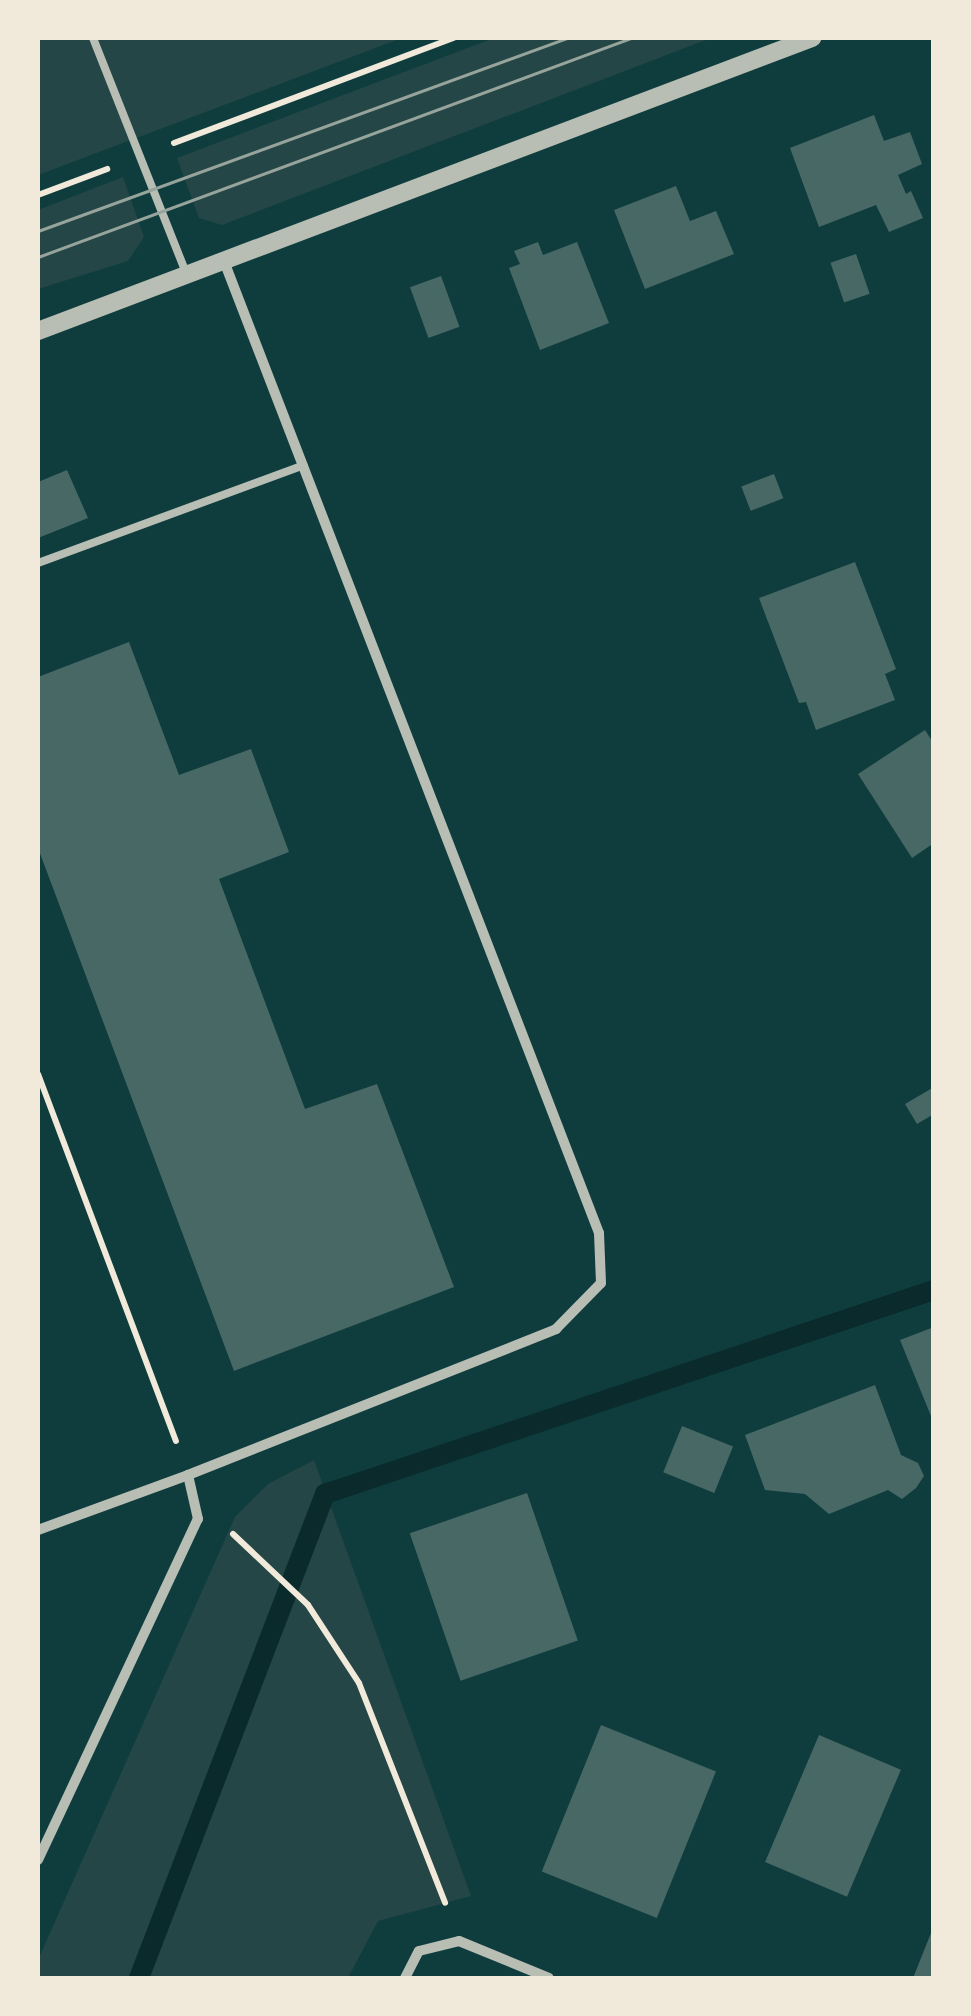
<!DOCTYPE html>
<style>
body{margin:0}
#map{position:relative;width:971px;height:2016px;overflow:hidden;background:#0f3d3e;font-family:"Times New Roman",serif}
div>[style]{position:absolute}
[style*='--x']{left:calc(var(--x)*1px);top:calc(var(--y)*1px);width:calc(var(--w)*1px);rotate:calc(var(--a)*1deg)}
.green>*{inset:0;background:#244646}
.stream>*{height:20px;margin:-10px;padding:0 10px;transform-origin:10px;border-radius:10px;background:#0a2a2b}
.building>*{inset:0;background:#486865;transform-origin:0 0}
.path>*{height:6px;margin:-3px;padding:0 3px;transform-origin:3px;border-radius:3px;background:#f1e9da}
.service>*{height:8px;margin:-4px;padding:0 4px;transform-origin:4px;border-radius:4px;background:#b8beb3}
.minor>*{height:10px;margin:-5px;padding:0 5px;transform-origin:5px;border-radius:5px;background:#b8beb3}
.tertiary>*{height:18px;margin:-9px;padding:0 9px;transform-origin:9px;border-radius:9px;background:#b8beb3}
.tram>*{height:2.5px;margin:-1.25px;padding:0 1.25px;transform-origin:1.25px;border-radius:1.25px;background:#97a49c}
span{translate:-50% -50%;white-space:nowrap;text-align:center;line-height:1.15;-webkit-text-stroke:8px #f1e9da;paint-order:stroke}
.frame{position:absolute;inset:0;border:40px solid #f1e9da;pointer-events:none}
</style>
<div id="map">
<div class="green">
<div style="clip-path:polygon(38px 38px,402px 38px,38px 175px)"></div>
<div style="clip-path:polygon(494px 38px,711px 38px,222px 225px,199px 218px,177px 158px)"></div>
<div style="clip-path:polygon(123px 177px,144px 237px,128px 261px,38px 289px,38px 210px)"></div>
<div style="clip-path:polygon(314px 1460px,471px 1896px,378px 1921px,348px 1978px,38px 1978px,38px 1960px,235px 1517px,268px 1484px)"></div>
</div>
<div class="stream">
<div style="--x:139;--y:1978;--w:519;--a:-68.98"></div>
<div style="--x:325;--y:1494;--w:642;--a:-18.52"></div>
</div>
<div class="building">
<div style="clip-path:polygon(874px 115px,884px 141px,910px 132px,922px 164px,898px 175px,906px 194px,911px 191px,923px 218px,889px 232px,876px 205px,819px 227px,790px 148px)"></div>
<div style="clip-path:polygon(676px 186px,690px 221px,716px 211px,734px 254px,645px 289px,614px 210px)"></div>
<div style="clip-path:polygon(538px 242px,543px 255px,577px 242px,609px 323px,540px 350px,509px 268px,520px 264px,514px 251px)"></div>
<div style="left:856px;top:254px;width:42px;height:27px;rotate:71deg"></div>
<div style="left:441px;top:276px;width:54px;height:33px;rotate:70deg"></div>
<div style="clip-path:polygon(67px 470px,88px 518px,38px 538px,38px 482px)"></div>
<div style="left:774px;top:474px;width:26px;height:35px;rotate:69deg"></div>
<div style="clip-path:polygon(855px 562px,896px 669px,885px 674px,895px 700px,816px 730px,806px 702px,799px 703px,759px 598px)"></div>
<div style="clip-path:polygon(129px 642px,179px 775px,251px 749px,289px 852px,219px 879px,305px 1109px,377px 1084px,454px 1287px,234px 1371px,38px 848px,38px 677px)"></div>
<div style="clip-path:polygon(925px 730px,934px 744px,934px 843px,912px 858px,858px 774px)"></div>
<div style="clip-path:polygon(934px 1087px,934px 1114px,917px 1124px,905px 1104px)"></div>
<div style="clip-path:polygon(934px 1327px,934px 1421px,933px 1421px,900px 1340px)"></div>
<div style="clip-path:polygon(875px 1385px,901px 1455px,918px 1463px,924px 1476px,916px 1488px,902px 1499px,888px 1490px,829px 1514px,805px 1494px,765px 1490px,745px 1435px)"></div>
<div style="left:682px;top:1426px;width:55px;height:50px;rotate:22deg"></div>
<div style="left:527px;top:1493px;width:156px;height:124px;rotate:71deg"></div>
<div style="left:601px;top:1725px;width:124px;height:158px;rotate:22deg"></div>
<div style="left:819px;top:1735px;width:89px;height:138px;rotate:23deg"></div>
<div style="clip-path:polygon(933px 1928px,934px 1978px,913px 1978px)"></div>
</div>
<div class="path">
<div style="--x:174;--y:143;--w:299;--a:-20.6"></div>
<div style="--x:38;--y:195;--w:74;--a:-20.6"></div>
<div style="--x:38;--y:1074;--w:392;--a:69.4"></div>
<div style="--x:233;--y:1534;--w:103;--a:43.4"></div>
<div style="--x:308;--y:1605;--w:93;--a:56.8"></div>
<div style="--x:359;--y:1683;--w:236;--a:68.6"></div>
</div>
<div class="service">
<div style="--x:93;--y:38;--w:255;--a:68.4"></div>
<div style="--x:38;--y:563;--w:283;--a:-20.2"></div>
</div>
<div class="minor">
<div style="--x:38;--y:1530;--w:160;--a:-20.1"></div>
<div style="--x:38;--y:1860;--w:377;--a:-64.9"></div>
<div style="--x:198;--y:1519;--w:45;--a:-102.8"></div>
<div style="--x:188;--y:1475;--w:396;--a:-21.6"></div>
<div style="--x:556;--y:1329;--w:64;--a:-45.6"></div>
<div style="--x:601;--y:1283;--w:50;--a:-92.3"></div>
<div style="--x:599;--y:1233;--w:1042;--a:-111.1"></div>
<div style="--x:405;--y:1978;--w:30;--a:-63"></div>
<div style="--x:419;--y:1951;--w:41;--a:-14"></div>
<div style="--x:459;--y:1941;--w:97;--a:22.3"></div>
</div>
<div class="tertiary">
<div style="--x:38;--y:331;--w:828;--a:-20.73"></div>
</div>
<div class="tram">
<div style="--x:38;--y:231;--w:563;--a:-20.04"></div>
<div style="--x:38;--y:257;--w:632;--a:-20.27"></div>
</div>
<div class="frame"></div>
</div>
